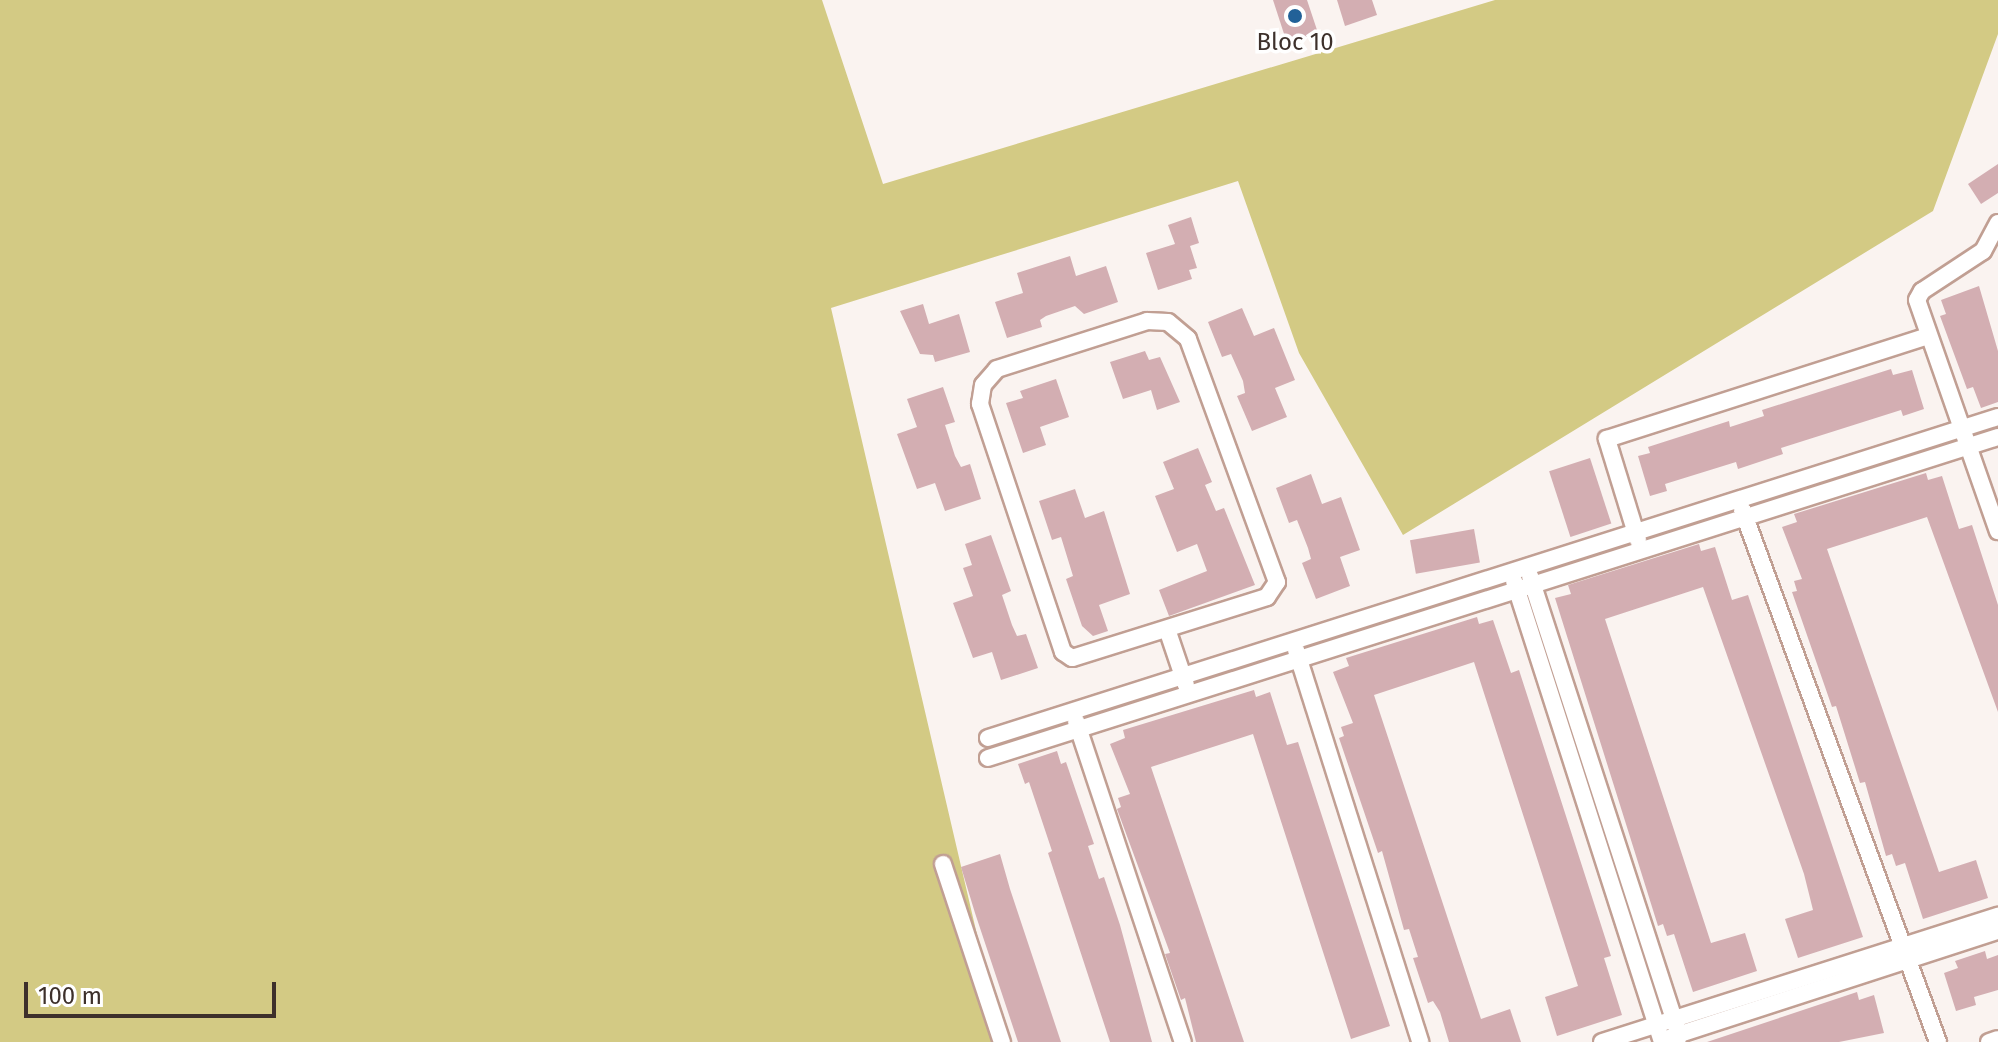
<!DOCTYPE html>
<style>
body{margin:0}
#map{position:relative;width:1998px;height:1042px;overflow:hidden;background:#faf3f0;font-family:"Fira Sans",sans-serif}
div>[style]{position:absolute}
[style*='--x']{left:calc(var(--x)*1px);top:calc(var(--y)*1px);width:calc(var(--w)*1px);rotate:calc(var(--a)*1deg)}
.green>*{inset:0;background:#d3ca84}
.building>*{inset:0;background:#d3aeb2;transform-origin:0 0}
.roads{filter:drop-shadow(2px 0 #c19f93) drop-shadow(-2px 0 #c19f93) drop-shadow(0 2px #c19f93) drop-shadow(0 -2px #c19f93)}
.street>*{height:16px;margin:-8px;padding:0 8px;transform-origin:8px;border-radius:8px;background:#fff}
.dots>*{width:22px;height:22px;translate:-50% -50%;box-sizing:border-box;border:4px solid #fff;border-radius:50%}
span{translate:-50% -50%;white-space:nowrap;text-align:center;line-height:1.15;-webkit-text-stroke:7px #fff;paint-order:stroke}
.poi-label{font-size:24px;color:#3d302b}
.scale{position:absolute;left:24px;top:982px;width:252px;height:36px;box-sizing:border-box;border:4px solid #3d302b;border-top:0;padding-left:10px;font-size:24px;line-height:28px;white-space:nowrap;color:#3d302b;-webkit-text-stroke:6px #fff;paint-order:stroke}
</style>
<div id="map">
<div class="green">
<div style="clip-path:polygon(0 0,822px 0,883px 184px,1495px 0,1998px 0,1998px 34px,1933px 211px,1403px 535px,1299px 353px,1238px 181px,831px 308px,1002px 1042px,0 1042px)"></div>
</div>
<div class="building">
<div style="clip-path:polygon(1273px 0,1307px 0,1318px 33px,1287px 43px)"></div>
<div style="clip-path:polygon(1337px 0,1372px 0,1377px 15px,1345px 26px)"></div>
<div style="clip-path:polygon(1998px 164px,1998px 193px,1981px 204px,1968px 184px)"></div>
<div style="clip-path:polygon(1191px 217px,1199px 243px,1190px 246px,1197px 268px,1189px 270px,1192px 279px,1158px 290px,1146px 253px,1175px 244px,1168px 225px)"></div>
<div style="clip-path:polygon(1070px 256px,1076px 276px,1106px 266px,1118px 302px,1084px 314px,1075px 306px,1046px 316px,1040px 320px,1042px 327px,1007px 338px,995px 302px,1023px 293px,1017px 273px)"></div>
<div style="clip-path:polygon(1979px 286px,1998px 351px,1998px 402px,1981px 408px,1973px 387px,1967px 389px,1940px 316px,1946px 314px,1941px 300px)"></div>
<div style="clip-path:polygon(923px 304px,929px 324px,959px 314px,970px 352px,935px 362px,933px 355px,920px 354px,900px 311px)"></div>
<div style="clip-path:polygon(1242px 308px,1254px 336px,1274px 328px,1295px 380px,1275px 388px,1287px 417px,1252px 431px,1237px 396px,1245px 393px,1243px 381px,1231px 354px,1222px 357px,1208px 322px)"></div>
<div style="clip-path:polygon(1145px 351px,1149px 360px,1160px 357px,1180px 402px,1157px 410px,1151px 390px,1123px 399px,1110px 362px)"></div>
<div style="clip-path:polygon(1891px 369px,1893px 375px,1912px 370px,1924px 409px,1903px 416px,1901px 410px,1781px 448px,1783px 454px,1738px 469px,1736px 462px,1665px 484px,1667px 491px,1650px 496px,1638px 456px,1650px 453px,1648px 447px,1729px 421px,1730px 427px,1764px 416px,1762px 410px)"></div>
<div style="clip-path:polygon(1056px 379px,1069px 417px,1040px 427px,1046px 445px,1023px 453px,1006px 403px,1023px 398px,1020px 391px)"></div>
<div style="clip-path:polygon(943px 387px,955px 422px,945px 425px,955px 456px,961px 467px,970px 464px,981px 499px,945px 511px,935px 483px,917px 489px,897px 434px,917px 427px,907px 399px)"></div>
<div style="clip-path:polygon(1198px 448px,1212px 482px,1205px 485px,1216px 511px,1224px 508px,1255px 585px,1169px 616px,1159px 590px,1207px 571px,1197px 544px,1177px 552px,1155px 496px,1174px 489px,1163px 462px)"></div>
<div style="left:1590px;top:458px;width:69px;height:43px;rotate:72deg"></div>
<div style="clip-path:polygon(1926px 473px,1928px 480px,1942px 476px,1959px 529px,1972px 525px,1998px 605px,1998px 712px,1927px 517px,1827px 549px,1939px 872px,1976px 860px,1988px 898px,1923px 919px,1905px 863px,1896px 866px,1892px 854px,1886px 856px,1865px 782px,1860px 783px,1836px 706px,1832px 707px,1792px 592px,1797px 591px,1794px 581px,1802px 579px,1782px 527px,1797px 522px,1794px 514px)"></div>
<div style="clip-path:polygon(1311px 474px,1322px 504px,1341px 497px,1360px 550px,1340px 557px,1350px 586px,1316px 599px,1302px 563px,1311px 559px,1308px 548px,1297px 520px,1289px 523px,1276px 488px)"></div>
<div style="clip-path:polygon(1075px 489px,1085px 518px,1104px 511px,1130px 594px,1099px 605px,1108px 631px,1093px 636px,1082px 626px,1066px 579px,1073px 576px,1061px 537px,1052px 540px,1039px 501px)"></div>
<div style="left:1474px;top:529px;width:34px;height:65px;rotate:80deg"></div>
<div style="clip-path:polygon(991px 535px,1011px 591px,1002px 595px,1012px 625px,1017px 636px,1026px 634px,1038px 668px,1001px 680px,992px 652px,973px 658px,953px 603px,973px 596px,963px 568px,972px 565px,965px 544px)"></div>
<div style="clip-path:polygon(1699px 544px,1701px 551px,1715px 547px,1732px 600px,1748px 595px,1863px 937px,1798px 958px,1785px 919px,1813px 910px,1804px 874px,1703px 587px,1605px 619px,1711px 943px,1745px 933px,1757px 971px,1693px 992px,1674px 934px,1667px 936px,1663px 924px,1658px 926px,1555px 598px,1571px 594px,1568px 585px)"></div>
<div style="clip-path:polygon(1477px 617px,1479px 624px,1493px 620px,1511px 673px,1519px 670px,1611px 956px,1604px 958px,1622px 1015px,1557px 1036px,1545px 997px,1578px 986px,1474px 662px,1374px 695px,1481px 1019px,1510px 1009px,1521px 1042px,1449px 1042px,1440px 1012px,1433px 1001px,1428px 1003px,1413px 958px,1418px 957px,1409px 929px,1404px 930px,1382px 851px,1378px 853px,1339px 738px,1344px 736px,1341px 727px,1353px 723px,1333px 672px,1349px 666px,1346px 658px)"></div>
<div style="clip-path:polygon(1254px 690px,1256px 697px,1270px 692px,1287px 745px,1298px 742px,1390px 1026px,1351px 1039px,1253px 734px,1151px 767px,1244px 1042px,1196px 1042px,1185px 998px,1181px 1000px,1165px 954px,1170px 953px,1117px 809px,1121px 807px,1118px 798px,1130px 794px,1110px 744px,1125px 738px,1123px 730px)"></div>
<div style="clip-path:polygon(1057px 751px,1061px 764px,1066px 762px,1094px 844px,1088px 846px,1099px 879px,1104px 877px,1120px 925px,1152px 1042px,1110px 1042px,1048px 853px,1052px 851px,1029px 782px,1025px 784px,1018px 764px)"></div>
<div style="clip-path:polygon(1000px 854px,1010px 889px,1061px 1042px,1018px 1042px,975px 913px,961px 867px)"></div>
<div style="clip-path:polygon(1985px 951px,1987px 959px,1998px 955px,1998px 990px,1974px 997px,1976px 1005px,1956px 1011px,1944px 973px,1958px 968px,1955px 961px)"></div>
<div style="clip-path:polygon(1857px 992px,1859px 1000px,1874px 995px,1884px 1033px,1839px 1042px,1707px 1042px)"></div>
</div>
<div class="roads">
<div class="street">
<div style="--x:1998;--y:223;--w:32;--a:118"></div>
<div style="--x:1983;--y:251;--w:73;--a:146.7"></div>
<div style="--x:1922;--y:291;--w:10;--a:119"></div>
<div style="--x:1917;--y:300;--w:245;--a:70.7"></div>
<div style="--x:1147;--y:321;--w:21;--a:3"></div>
<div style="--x:1168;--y:322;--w:26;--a:40"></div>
<div style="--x:1188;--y:339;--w:259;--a:69.9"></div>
<div style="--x:1277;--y:582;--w:18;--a:124"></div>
<div style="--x:1267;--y:597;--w:204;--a:162.6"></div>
<div style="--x:1072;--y:658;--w:11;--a:-146"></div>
<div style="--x:1063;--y:652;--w:262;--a:-108.5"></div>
<div style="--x:980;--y:404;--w:19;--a:-81"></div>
<div style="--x:983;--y:385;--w:21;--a:-49"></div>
<div style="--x:997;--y:369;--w:157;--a:-17.7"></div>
<div style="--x:1742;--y:509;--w:568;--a:69.81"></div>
<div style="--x:1638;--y:540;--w:106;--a:-107.1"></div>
<div style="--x:1607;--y:439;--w:337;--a:-17.8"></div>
<div style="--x:1530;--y:576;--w:482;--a:72"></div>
<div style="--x:1679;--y:1034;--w:8;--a:104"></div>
<div style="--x:1514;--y:581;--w:484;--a:72.2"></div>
<div style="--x:1167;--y:629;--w:59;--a:71.3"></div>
<div style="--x:1296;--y:650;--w:411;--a:72.4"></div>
<div style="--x:1076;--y:721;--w:338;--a:71.6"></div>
<div style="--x:988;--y:738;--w:1060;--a:-17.63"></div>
<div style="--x:988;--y:758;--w:1060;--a:-17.63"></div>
<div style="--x:943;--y:864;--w:188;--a:71.7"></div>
<div style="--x:1671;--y:1037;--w:344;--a:-18"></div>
<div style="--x:1602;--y:1042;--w:416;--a:-17.7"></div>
<div style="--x:1989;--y:1042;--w:9;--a:-18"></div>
</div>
</div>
<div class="dots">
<div style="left:1295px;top:16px;background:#226198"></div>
</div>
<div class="poi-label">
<span style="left:1295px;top:43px">Bloc 10</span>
</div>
<div class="scale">100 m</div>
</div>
